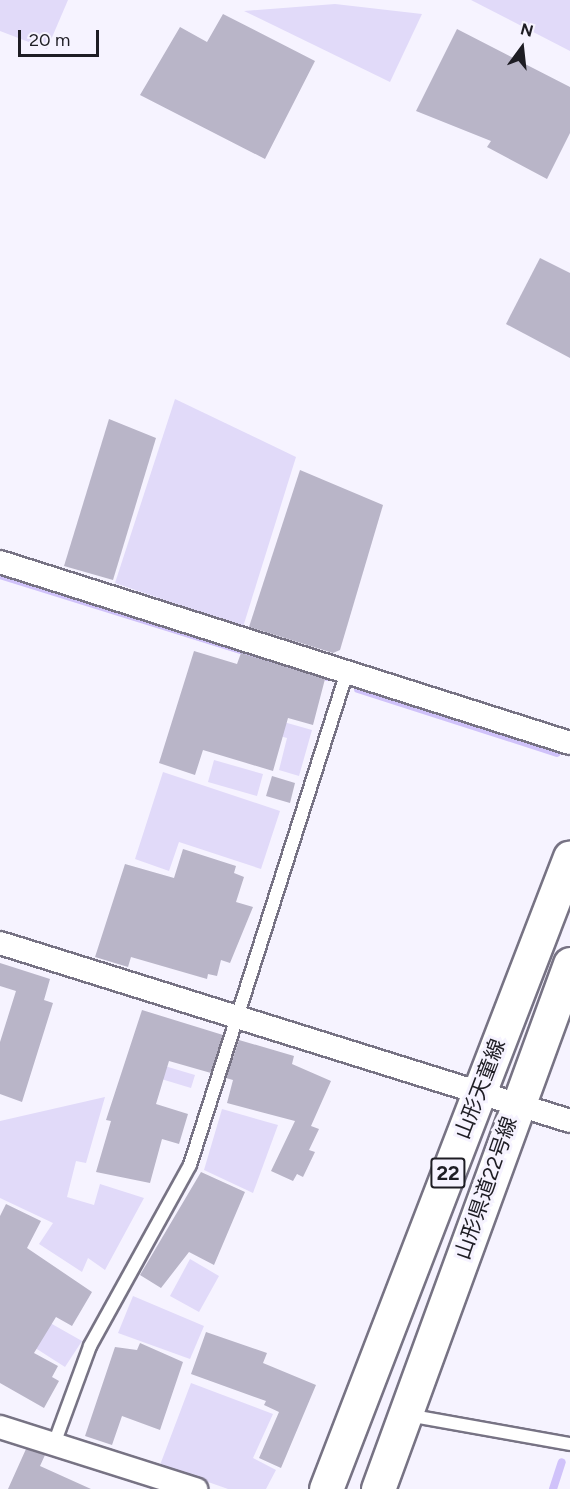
<!DOCTYPE html>
<meta charset="utf-8">
<style>
body{margin:0}
#map{position:relative;width:570px;height:1489px;overflow:hidden;background:#f6f3ff;font-family:Figtree,"Noto Sans JP",sans-serif}
div>[style]{position:absolute}
.green>*{inset:0;background:#e1daf9}
.stream>*{height:8px;margin:-4px;padding:0 4px;transform-origin:4px;border-radius:4px;background:#d0c2fa}
.building>*{inset:0;background:#b9b5c8}
.roads{filter:drop-shadow(2px 0 #777384) drop-shadow(-2px 0 #777384) drop-shadow(0 2px #777384) drop-shadow(0 -2px #777384)}
.lane>*{height:12px;margin:-6px;padding:0 6px;transform-origin:6px;border-radius:6px;background:#fff}
.street>*{height:22px;margin:-11px;padding:0 11px;transform-origin:11px;border-radius:11px;background:#fff}
.primary>*{height:33px;margin:-16.5px;padding:0 16.5px;transform-origin:16.5px;border-radius:16.5px;background:#fff}
span{translate:-50% -50%;white-space:nowrap;text-align:center;line-height:1.15;-webkit-text-stroke:6px #f6f3ff;paint-order:stroke}
.shield-label span{padding:2px 4px;background:#f6f3ff;border:2px solid;border-radius:4px;-webkit-text-stroke-width:0}
.shield-label{font-size:20px;color:#1e1d24;font-weight:700}
.street-label{font-size:21px;color:#1e1d24}
.north{position:absolute;left:492px;top:18px;width:60px;height:60px;-webkit-text-stroke:4px #f6f3ff;paint-order:stroke;rotate:15deg;font-size:16px;font-weight:700;line-height:24px;text-align:center;color:#1e1d24}
.north::after{content:'';display:block;margin:auto;width:21px;height:27px;background:#1e1d24;clip-path:polygon(50% 0,100% 100%,50% 72%,0 100%)}
.scale{position:absolute;left:18px;top:30px;width:81px;height:27px;box-sizing:border-box;border:3px solid #1e1d24;border-top:0;padding-left:8px;font-size:18px;line-height:21px;white-space:nowrap;color:#1e1d24;-webkit-text-stroke:4px #f6f3ff;paint-order:stroke}
</style>
<div id="map">
<div class="green">
<div style="clip-path:polygon(0 0,68px 0,47px 49px,0 31px)"></div>
<div style="clip-path:polygon(471px 0,570px 0,570px 51px)"></div>
<div style="clip-path:polygon(335px 4px,422px 14px,390px 82px,244px 11px)"></div>
<div style="clip-path:polygon(175px 399px,296px 457px,243px 627px,115px 583px)"></div>
<div style="clip-path:polygon(266px 717px,312px 730px,299px 776px,279px 770px,287px 738px,262px 731px)"></div>
<div style="clip-path:polygon(214px 760px,263px 774px,257px 796px,208px 782px)"></div>
<div style="clip-path:polygon(163px 772px,280px 811px,261px 869px,179px 842px,169px 871px,135px 859px)"></div>
<div style="clip-path:polygon(131px 1056px,195px 1075px,191px 1088px,128px 1069px)"></div>
<div style="clip-path:polygon(105px 1097px,86px 1163px,76px 1161px,67px 1197px,94px 1205px,100px 1184px,144px 1198px,105px 1270px,88px 1258px,82px 1272px,39px 1244px,53px 1223px,0 1198px,0 1121px)"></div>
<div style="clip-path:polygon(222px 1109px,278px 1125px,253px 1193px,204px 1170px)"></div>
<div style="clip-path:polygon(190px 1259px,219px 1276px,199px 1312px,170px 1296px)"></div>
<div style="clip-path:polygon(0 1284px,29px 1311px,82px 1341px,65px 1367px,4px 1328px)"></div>
<div style="clip-path:polygon(133px 1296px,204px 1326px,190px 1359px,118px 1333px)"></div>
<div style="clip-path:polygon(191px 1383px,273px 1414px,253px 1458px,276px 1470px,266px 1489px,228px 1489px,160px 1465px)"></div>
</div>
<div class="stream">
<div style="left:0;top:575px;width:343px;rotate:17.3deg"></div>
<div style="left:358px;top:689px;width:209px;rotate:17.8deg"></div>
<div style="left:553px;top:1489px;width:28px;rotate:-72deg"></div>
</div>
<div class="building">
<div style="clip-path:polygon(223px 14px,315px 61px,265px 159px,140px 95px,180px 27px,207px 42px)"></div>
<div style="clip-path:polygon(457px 29px,570px 87px,570px 133px,547px 179px,487px 147px,491px 141px,416px 111px)"></div>
<div style="clip-path:polygon(540px 258px,570px 273px,570px 358px,506px 324px)"></div>
<div style="clip-path:polygon(109px 419px,156px 438px,113px 580px,64px 566px)"></div>
<div style="clip-path:polygon(300px 470px,383px 505px,340px 650px,333px 653px,249px 627px)"></div>
<div style="clip-path:polygon(194px 651px,237px 664px,241px 653px,325px 679px,313px 725px,288px 718px,273px 771px,203px 750px,195px 775px,159px 763px)"></div>
<div style="clip-path:polygon(272px 776px,295px 783px,290px 803px,266px 796px)"></div>
<div style="clip-path:polygon(183px 849px,236px 866px,234px 873px,244px 877px,236px 902px,253px 907px,230px 963px,221px 960px,217px 976px,208px 974px,207px 979px,131px 957px,128px 967px,95px 957px,125px 864px,174px 878px)"></div>
<div style="clip-path:polygon(0 963px,50px 979px,44px 1000px,53px 1003px,22px 1102px,0 1094px,0 1042px,16px 991px,0 986px)"></div>
<div style="clip-path:polygon(142px 1010px,223px 1035px,211px 1073px,169px 1061px,156px 1104px,188px 1114px,179px 1144px,162px 1139px,150px 1183px,96px 1172px,111px 1121px,106px 1120px)"></div>
<div style="clip-path:polygon(239px 1040px,294px 1056px,292px 1064px,331px 1081px,311px 1126px,319px 1129px,309px 1150px,315px 1152px,303px 1177px,297px 1174px,293px 1181px,271px 1171px,295px 1121px,227px 1103px,233px 1080px,226px 1078px)"></div>
<div style="clip-path:polygon(201px 1172px,245px 1192px,214px 1265px,189px 1252px,161px 1288px,140px 1275px)"></div>
<div style="clip-path:polygon(6px 1204px,41px 1221px,27px 1248px,92px 1292px,72px 1326px,56px 1317px,34px 1353px,58px 1366px,52px 1377px,59px 1381px,44px 1408px,0 1383px,0 1216px)"></div>
<div style="clip-path:polygon(206px 1332px,267px 1353px,263px 1363px,316px 1385px,281px 1468px,259px 1458px,279px 1412px,264px 1405px,266px 1401px,191px 1374px)"></div>
<div style="clip-path:polygon(140px 1343px,183px 1362px,160px 1430px,122px 1416px,112px 1445px,85px 1436px,115px 1347px,137px 1350px)"></div>
<div style="clip-path:polygon(26px 1449px,45px 1455px,40px 1466px,91px 1489px,8px 1489px)"></div>
</div>
<div class="roads">
<div class="lane">
<div style="left:407px;top:1415px;width:166px;rotate:10.1deg"></div>
<div style="left:54px;top:1444px;width:104px;rotate:-69.8deg"></div>
<div style="left:90px;top:1346px;width:207px;rotate:-61.1deg"></div>
<div style="left:190px;top:1165px;width:517px;rotate:-72.34deg"></div>
</div>
<div class="street">
<div style="left:0;top:562px;width:598px;rotate:17.62deg"></div>
<div style="left:0;top:943px;width:597px;rotate:17.34deg"></div>
<div style="left:0;top:1427px;width:206px;rotate:17.6deg"></div>
</div>
<div class="primary">
<div style="left:326px;top:1489px;width:677px;rotate:-68.89deg"></div>
<div style="left:378px;top:1489px;width:559px;rotate:-69.91deg"></div>
</div>
</div>
<div class="shield-label">
<span style="left:448px;top:1173px">22</span>
</div>
<div class="street-label">
<span style="left:480px;top:1089px;rotate:-69deg">山形天童線</span>
<span style="left:486px;top:1188px;rotate:-71deg">山形県道22号線</span>
</div>
<div class="north">N</div>
<div class="scale">20 m</div>
</div>
